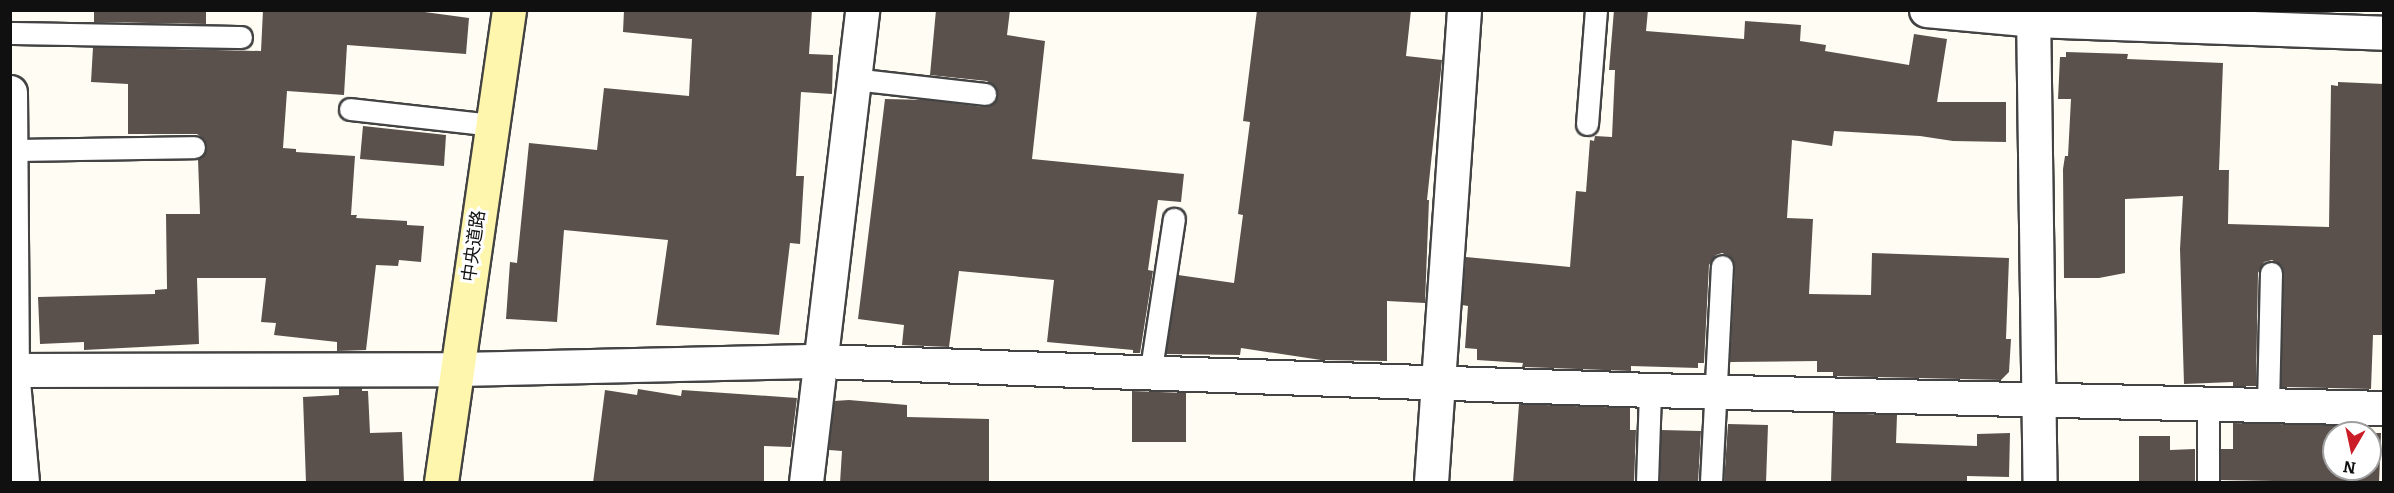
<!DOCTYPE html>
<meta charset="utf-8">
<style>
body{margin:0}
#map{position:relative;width:2394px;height:493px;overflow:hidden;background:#fffdf3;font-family:Bitter,"Noto Sans JP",serif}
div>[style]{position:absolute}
.building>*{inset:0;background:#5a514c}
.roads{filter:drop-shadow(2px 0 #434343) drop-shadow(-2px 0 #434343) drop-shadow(0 2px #434343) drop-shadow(0 -2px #434343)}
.service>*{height:21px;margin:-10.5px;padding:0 10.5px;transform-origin:10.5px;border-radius:10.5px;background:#fff}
.minor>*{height:33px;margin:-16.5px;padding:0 16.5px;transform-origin:16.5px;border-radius:16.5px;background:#fff}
.tertiary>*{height:33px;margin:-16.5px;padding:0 16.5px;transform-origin:16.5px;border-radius:16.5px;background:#fff}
.secondary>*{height:33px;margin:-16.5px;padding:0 16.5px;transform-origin:16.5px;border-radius:16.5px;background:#fff6ae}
span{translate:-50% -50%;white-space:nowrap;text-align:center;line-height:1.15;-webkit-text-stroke:6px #fff;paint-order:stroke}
.street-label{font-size:18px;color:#101010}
.frame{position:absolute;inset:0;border:12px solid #101010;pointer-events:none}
.north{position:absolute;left:2322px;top:421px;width:60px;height:60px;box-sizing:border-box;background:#fff;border:2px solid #9f9f9f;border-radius:50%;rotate:189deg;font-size:16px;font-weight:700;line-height:24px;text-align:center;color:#101010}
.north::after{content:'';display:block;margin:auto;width:21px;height:27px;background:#cb1d27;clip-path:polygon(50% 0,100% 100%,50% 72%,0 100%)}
</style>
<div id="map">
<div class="building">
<div style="clip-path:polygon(94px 10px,206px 10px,206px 24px,94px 22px)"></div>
<div style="clip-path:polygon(263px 10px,410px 10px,469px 18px,466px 54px,347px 45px,344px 95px,287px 91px,283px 148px,296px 149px,296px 152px,355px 156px,351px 215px,357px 215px,356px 218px,407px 221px,407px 225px,424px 226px,421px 262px,399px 260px,398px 266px,376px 265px,366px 350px,337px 351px,337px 342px,274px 335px,276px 323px,261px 322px,266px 278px,197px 278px,199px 344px,84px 350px,84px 342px,40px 344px,38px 297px,155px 294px,155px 290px,167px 289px,166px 214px,200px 214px,198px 159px,205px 153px,205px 140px,197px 134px,128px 134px,128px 84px,91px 82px,93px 47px,261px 51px)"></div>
<div style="clip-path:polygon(624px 10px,812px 10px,809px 54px,833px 55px,832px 94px,801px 92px,796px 176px,804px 176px,800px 244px,790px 243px,779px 335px,656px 325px,668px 240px,564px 230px,557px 322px,506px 319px,510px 262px,517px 263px,529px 143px,597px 150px,604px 88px,689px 96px,692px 39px,623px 32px)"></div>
<div style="clip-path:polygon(936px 10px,1010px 10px,1007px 35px,1045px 41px,1032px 159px,1184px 174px,1181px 202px,1158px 200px,1148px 270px,1153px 271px,1140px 353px,1133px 353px,1133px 350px,1047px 342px,1054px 280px,959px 271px,949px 347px,902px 345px,904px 325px,858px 319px,885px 99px,927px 100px,984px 107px,991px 105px,998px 96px,996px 88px,987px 81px,930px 75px)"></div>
<div style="clip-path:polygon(1257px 10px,1411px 10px,1406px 56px,1442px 60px,1427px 200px,1429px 200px,1425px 303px,1387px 301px,1387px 361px,1321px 360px,1241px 348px,1240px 355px,1166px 354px,1178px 275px,1234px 283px,1243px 215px,1238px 214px,1250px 122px,1243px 121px)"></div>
<div style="clip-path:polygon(1614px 10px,1648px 10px,1646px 31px,1744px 39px,1745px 21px,1801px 25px,1800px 41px,1826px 45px,1825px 51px,1909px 65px,1914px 34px,1947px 39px,1937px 102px,2006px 102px,2006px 142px,1953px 141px,1920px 136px,1834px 131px,1832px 146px,1792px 140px,1787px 218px,1813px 219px,1809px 294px,1871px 295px,1872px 253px,2009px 258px,2006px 339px,2011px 339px,2009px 372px,2001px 380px,1833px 376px,1833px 372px,1817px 372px,1817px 361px,1730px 362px,1735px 267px,1729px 256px,1722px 253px,1716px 255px,1709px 265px,1704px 363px,1698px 363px,1698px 368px,1631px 366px,1631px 371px,1522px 367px,1523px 363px,1477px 360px,1477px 349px,1465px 348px,1468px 306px,1462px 305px,1466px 257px,1570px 267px,1576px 191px,1586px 192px,1590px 140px,1594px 141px,1595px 136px,1612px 137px,1615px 70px,1609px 70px)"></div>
<div style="clip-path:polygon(2066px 52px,2128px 54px,2127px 59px,2223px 63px,2219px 170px,2229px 170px,2228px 224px,2329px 227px,2331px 85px,2338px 86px,2338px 82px,2384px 84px,2384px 335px,2373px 335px,2371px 389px,2281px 387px,2284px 273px,2282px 266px,2272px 260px,2264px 262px,2258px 273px,2256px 386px,2233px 386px,2233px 382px,2184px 384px,2180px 249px,2183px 196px,2125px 199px,2125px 273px,2099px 278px,2064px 278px,2063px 169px,2065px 156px,2068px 156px,2071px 99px,2058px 99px,2060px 57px,2066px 57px)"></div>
<div style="clip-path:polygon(363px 126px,446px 135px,444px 166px,360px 159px)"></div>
<div style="clip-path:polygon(339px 388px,362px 388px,362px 391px,368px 391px,370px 433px,402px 432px,404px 483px,306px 483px,303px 397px,339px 395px)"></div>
<div style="clip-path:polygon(638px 389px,681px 396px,682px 390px,797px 398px,791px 447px,764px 446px,764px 483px,593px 483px,605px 390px,637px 395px)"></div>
<div style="clip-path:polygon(1132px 391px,1186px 393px,1186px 442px,1132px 442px)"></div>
<div style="clip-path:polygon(849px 400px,907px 405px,907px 417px,989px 419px,989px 483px,840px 483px,842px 451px,829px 450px,834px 401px)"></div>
<div style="clip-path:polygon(1519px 404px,1630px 408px,1630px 430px,1636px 430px,1634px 483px,1513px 483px)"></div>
<div style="clip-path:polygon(1833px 413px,1897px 415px,1896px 443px,1977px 446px,1977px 434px,2010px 433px,2009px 477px,1967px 476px,1967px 483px,1831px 483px)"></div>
<div style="clip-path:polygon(evenodd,2233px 423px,2370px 426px,2370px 433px,2381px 433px,2379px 483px,2221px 480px,2221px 449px,2233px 449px,2233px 423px,2334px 433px,2370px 433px,2370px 469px,2334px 469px,2334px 433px)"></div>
<div style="clip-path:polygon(1728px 424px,1768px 425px,1766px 483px,1724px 483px)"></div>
<div style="clip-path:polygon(1661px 430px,1701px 431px,1698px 483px,1660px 483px)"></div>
<div style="clip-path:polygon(2139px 436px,2170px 436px,2170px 450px,2195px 449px,2195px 483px,2139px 483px)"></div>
</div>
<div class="roads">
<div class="service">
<div style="left:10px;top:33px;width:231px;rotate:1deg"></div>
<div style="left:854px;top:79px;width:132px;rotate:6.5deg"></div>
<div style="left:350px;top:109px;width:143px;rotate:6.4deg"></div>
<div style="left:1587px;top:124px;width:114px;rotate:-85.5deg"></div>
<div style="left:11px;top:150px;width:183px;rotate:-0.9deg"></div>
<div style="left:1150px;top:375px;width:158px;rotate:-81.3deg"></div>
<div style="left:2208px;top:403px;width:79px;rotate:90deg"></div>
<div style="left:2268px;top:405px;width:132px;rotate:-88.7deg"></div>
<div style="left:1647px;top:482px;width:92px;rotate:-88.1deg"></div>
<div style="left:1711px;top:482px;width:216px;rotate:-87.1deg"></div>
</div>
<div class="minor">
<div style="left:1926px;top:10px;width:107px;rotate:5.3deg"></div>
<div style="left:2033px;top:20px;width:351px;rotate:2.1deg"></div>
<div style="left:10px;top:92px;width:278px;rotate:89.6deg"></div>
<div style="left:12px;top:370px;width:112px;rotate:84.9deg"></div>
<div style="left:10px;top:370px;width:447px;rotate:-0.1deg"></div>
<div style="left:457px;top:369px;width:364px;rotate:-1.3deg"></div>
<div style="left:821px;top:361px;width:830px;rotate:2deg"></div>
<div style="left:1650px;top:390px;width:734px;rotate:1.4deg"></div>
<div style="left:806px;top:482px;width:475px;rotate:-83.2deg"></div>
</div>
<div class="tertiary">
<div style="left:2033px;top:10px;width:472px;rotate:89.2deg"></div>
<div style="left:1431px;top:482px;width:473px;rotate:-86deg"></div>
</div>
<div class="secondary">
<div style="left:441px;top:482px;width:477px;rotate:-81.8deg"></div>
</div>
</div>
<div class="street-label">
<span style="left:474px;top:246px;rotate:-82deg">中央道路</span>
</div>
<div class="frame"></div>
<div class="north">N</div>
</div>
